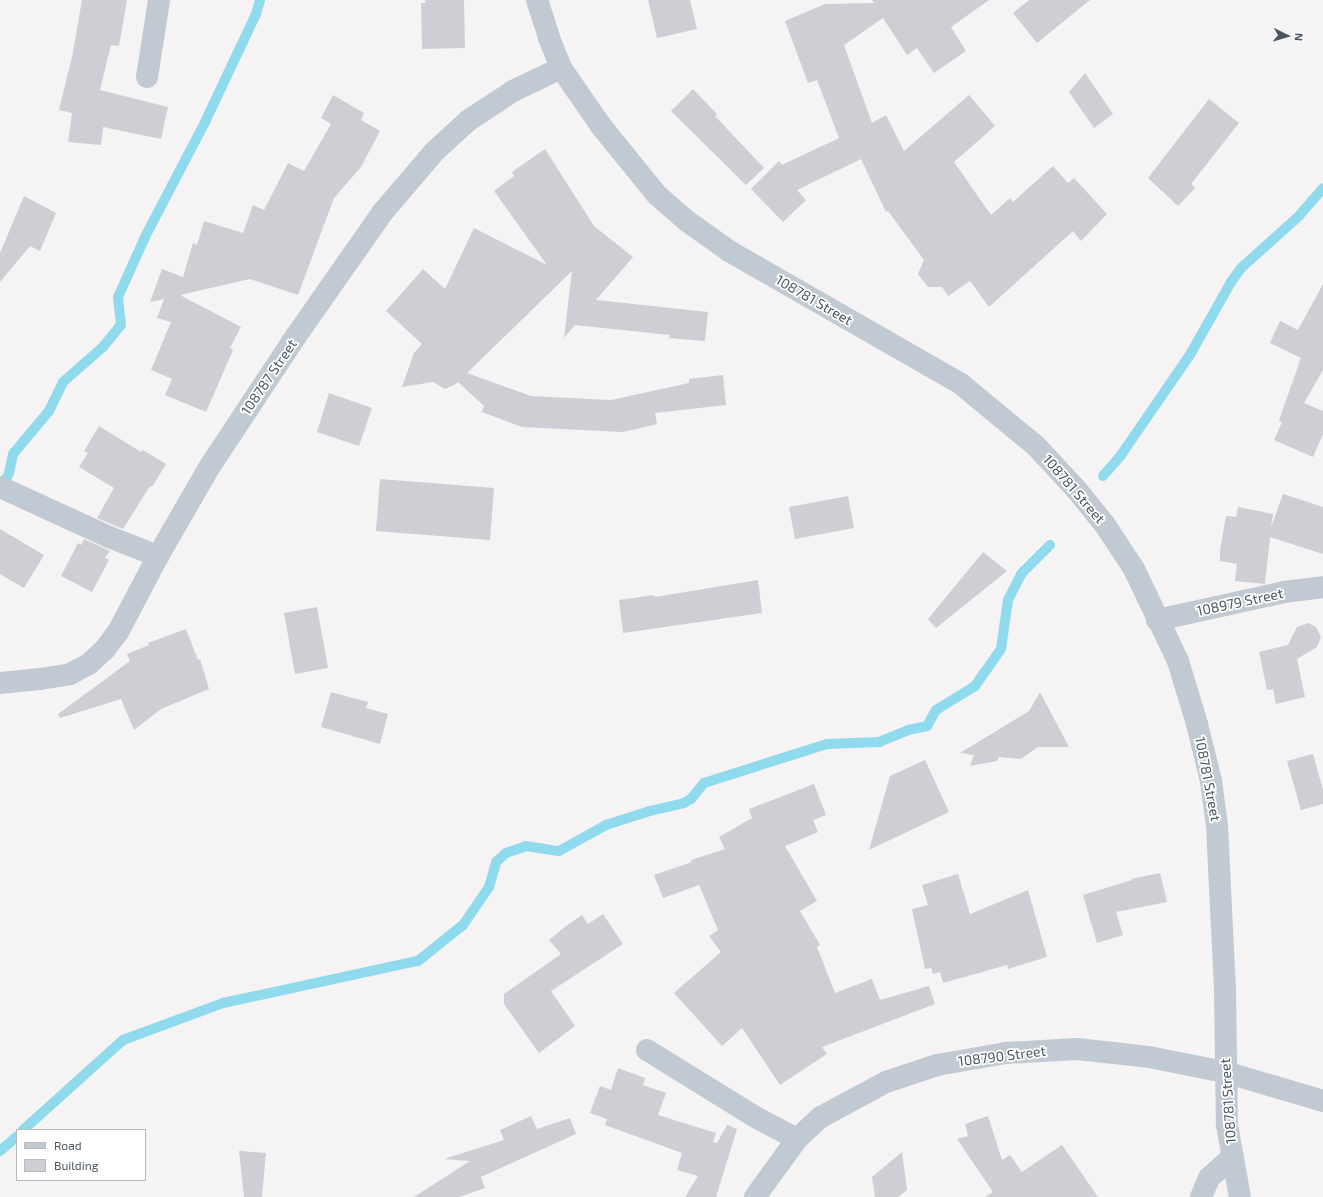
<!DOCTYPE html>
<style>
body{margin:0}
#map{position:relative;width:1323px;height:1197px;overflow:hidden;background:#f5f3f3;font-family:"Exo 2",sans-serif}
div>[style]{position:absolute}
.stream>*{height:10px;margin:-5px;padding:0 5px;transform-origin:5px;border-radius:5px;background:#90daee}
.building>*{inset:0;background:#cdcfd5}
.minor>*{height:22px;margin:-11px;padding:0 11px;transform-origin:11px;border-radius:11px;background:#c1cad2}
span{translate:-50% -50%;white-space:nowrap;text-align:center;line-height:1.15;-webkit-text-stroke:3.5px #fff;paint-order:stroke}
.street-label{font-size:14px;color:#4a5661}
.legend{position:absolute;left:16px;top:1129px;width:130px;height:52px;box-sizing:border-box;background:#fff;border:1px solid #b7bbc0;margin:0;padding:5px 7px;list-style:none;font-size:12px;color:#4a5661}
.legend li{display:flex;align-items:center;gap:8px;height:20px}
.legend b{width:20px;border:1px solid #b7bbc0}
.north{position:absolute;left:1267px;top:16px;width:40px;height:40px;-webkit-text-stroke:3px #fff;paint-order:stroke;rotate:95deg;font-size:11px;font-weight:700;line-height:16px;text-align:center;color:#4a5661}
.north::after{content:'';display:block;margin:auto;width:14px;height:18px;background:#4a5661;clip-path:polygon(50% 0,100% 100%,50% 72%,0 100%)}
</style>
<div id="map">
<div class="stream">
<div style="left:1103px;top:476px;width:28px;rotate:-49deg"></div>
<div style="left:1121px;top:455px;width:124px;rotate:-55.5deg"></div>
<div style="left:1191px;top:353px;width:81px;rotate:-60.6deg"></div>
<div style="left:1231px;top:282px;width:17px;rotate:-54deg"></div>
<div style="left:1241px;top:268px;width:76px;rotate:-41.8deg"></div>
<div style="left:1298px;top:217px;width:38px;rotate:-49deg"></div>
<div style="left:1px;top:490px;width:19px;rotate:-65deg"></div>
<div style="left:9px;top:473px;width:19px;rotate:-78deg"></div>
<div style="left:13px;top:454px;width:56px;rotate:-50.1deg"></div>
<div style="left:49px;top:411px;width:32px;rotate:-64deg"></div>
<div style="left:63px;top:382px;width:53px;rotate:-41.2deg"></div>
<div style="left:103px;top:347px;width:28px;rotate:-51deg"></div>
<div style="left:121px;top:325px;width:28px;rotate:-96deg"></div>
<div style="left:118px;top:297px;width:68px;rotate:-65.7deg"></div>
<div style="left:146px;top:235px;width:127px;rotate:-62.4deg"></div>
<div style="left:205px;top:122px;width:119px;rotate:-64.7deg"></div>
<div style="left:256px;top:14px;width:15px;rotate:-74deg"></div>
<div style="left:23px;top:1130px;width:135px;rotate:-42deg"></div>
<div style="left:123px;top:1040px;width:107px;rotate:-20.3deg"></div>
<div style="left:223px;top:1003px;width:199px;rotate:-12.2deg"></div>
<div style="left:418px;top:961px;width:58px;rotate:-38.7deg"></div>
<div style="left:463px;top:925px;width:46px;rotate:-55.6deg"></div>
<div style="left:489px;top:887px;width:26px;rotate:-74deg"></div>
<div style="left:496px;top:862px;width:13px;rotate:-42deg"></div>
<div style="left:506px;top:853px;width:21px;rotate:-19deg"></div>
<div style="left:526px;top:846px;width:33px;rotate:9deg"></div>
<div style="left:559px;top:851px;width:54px;rotate:-29deg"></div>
<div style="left:606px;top:825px;width:46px;rotate:-17.7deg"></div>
<div style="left:650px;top:811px;width:35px;rotate:-13deg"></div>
<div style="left:684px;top:803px;width:8px;rotate:-30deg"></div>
<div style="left:691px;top:799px;width:21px;rotate:-51deg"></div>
<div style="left:704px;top:783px;width:129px;rotate:-17.6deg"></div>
<div style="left:827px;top:744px;width:52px;rotate:-2.2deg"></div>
<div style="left:879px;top:742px;width:31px;rotate:-22deg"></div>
<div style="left:908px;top:730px;width:19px;rotate:-12deg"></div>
<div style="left:927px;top:726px;width:18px;rotate:-61deg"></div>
<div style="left:936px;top:710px;width:46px;rotate:-31.6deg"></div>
<div style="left:975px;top:686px;width:45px;rotate:-54.9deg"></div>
<div style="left:1001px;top:649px;width:49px;rotate:-81.9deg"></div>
<div style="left:1008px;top:600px;width:29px;rotate:-63deg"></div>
<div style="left:1021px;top:574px;width:41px;rotate:-45deg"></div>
<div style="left:0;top:1151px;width:23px;rotate:-41deg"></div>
</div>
<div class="building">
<div style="clip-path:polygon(82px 0,127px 0,119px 46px,111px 45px,100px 90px,168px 107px,161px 139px,103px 127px,101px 145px,68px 142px,72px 113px,59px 110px,72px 57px)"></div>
<div style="clip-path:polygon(425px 0,464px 0,465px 48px,422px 49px,421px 3px,426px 3px)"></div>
<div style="clip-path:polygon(648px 0,690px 0,697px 29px,657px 38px)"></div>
<div style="clip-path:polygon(872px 0,989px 0,951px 27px,966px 51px,934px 73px,917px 48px,907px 55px,883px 18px,844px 45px,872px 123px,886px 115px,904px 151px,969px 95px,995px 126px,954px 162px,991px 215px,1010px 198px,1013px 202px,1053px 166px,1068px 183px,1074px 178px,1107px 214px,1081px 241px,1073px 231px,989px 307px,970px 281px,948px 296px,942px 287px,928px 287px,918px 274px,924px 260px,888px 211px,886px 212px,861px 159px,797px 190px,806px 200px,783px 222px,751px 189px,779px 161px,782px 165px,839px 138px,817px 80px,808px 83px,785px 21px,825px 4px,874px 3px)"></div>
<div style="clip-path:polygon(1029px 0,1090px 0,1037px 43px,1013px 13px)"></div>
<div style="clip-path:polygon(1085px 73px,1113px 114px,1094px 128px,1069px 92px)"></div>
<div style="clip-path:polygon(693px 89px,717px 114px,715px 116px,764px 168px,746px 185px,671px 111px)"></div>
<div style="clip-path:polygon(333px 95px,364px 113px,361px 120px,380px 131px,361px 167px,334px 198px,298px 295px,250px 279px,180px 295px,241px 327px,230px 348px,233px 350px,206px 412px,165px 395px,172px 379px,151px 370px,171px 322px,157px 318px,164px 299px,150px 302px,162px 269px,183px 277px,193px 243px,197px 245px,204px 221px,243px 233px,253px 205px,264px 210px,288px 163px,304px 171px,331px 124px,321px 118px)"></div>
<div style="clip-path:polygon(1209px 99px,1239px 123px,1191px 184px,1195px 188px,1178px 206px,1148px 178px)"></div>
<div style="clip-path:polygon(545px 149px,594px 226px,633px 257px,596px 300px,708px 312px,705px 341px,669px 338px,670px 335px,575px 325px,564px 338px,572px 271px,467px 373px,531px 396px,611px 400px,689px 383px,689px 379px,723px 375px,726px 405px,655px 413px,657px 424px,623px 432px,522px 427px,482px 412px,484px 406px,458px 382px,454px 385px,445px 389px,433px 382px,402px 387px,414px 353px,422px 344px,386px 311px,423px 269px,445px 289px,474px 228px,547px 265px,494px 191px,514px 176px,512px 172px)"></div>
<div style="clip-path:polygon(24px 196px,56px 213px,40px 251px,30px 246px,0 282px,0 253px)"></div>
<div style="clip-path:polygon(1323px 284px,1323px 370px,1304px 403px,1323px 411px,1323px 434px,1313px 457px,1274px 440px,1282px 422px,1279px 420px,1301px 358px,1270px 343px,1280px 321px,1298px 330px)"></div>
<div style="clip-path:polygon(329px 393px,372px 408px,359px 446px,317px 432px)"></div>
<div style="clip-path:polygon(99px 426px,141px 452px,143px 450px,166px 464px,152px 487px,150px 486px,123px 529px,97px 518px,114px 488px,79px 467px,88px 453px,84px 451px)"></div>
<div style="clip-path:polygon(380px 479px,494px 488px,490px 540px,376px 531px)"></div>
<div style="clip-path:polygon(1283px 494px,1323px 507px,1323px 554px,1270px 537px,1265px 584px,1235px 581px,1237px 564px,1220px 561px,1220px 550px,1226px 516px,1236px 517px,1238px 507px,1273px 514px,1271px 527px)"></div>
<div style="clip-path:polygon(848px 496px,854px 528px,795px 539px,789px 507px)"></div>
<div style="clip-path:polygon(0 529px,44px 555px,24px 588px,0 574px)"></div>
<div style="clip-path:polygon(84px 539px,110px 551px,105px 558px,109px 560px,92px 592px,61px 576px,78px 543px,81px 545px)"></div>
<div style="clip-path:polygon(983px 552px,1007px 571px,936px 628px,928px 619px)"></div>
<div style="clip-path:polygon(758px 580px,762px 613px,623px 633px,619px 600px,654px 595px,655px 597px)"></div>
<div style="clip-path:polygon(317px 607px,328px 668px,295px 674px,284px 613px)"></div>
<div style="clip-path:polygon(1308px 623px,1316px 627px,1321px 637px,1317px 647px,1297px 659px,1305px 697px,1276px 704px,1273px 689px,1267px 690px,1259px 652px,1288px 645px,1297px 627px)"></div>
<div style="clip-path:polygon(186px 629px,198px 660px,200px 659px,209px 689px,161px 709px,134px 730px,121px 699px,60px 718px,58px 714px,130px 661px,127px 654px,149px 645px,148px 643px)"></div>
<div style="clip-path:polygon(331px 692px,368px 702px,366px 708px,388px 714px,380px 744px,321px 727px)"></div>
<div style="clip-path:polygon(1040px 692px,1069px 747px,1038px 747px,1021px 759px,999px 757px,997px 761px,970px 766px,974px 755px,960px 753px,1029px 711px)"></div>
<div style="clip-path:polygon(1313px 754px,1323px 790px,1323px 804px,1301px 810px,1287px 761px)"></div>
<div style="clip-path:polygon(925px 760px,949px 812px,869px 850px,890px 776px)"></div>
<div style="clip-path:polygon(814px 784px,826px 815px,813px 820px,818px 832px,785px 846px,817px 901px,800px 911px,820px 945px,817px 947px,835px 993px,872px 979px,880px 1000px,929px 986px,935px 1004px,822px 1047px,827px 1054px,780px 1085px,742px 1028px,722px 1046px,674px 993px,721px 952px,709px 936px,718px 930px,699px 885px,663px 898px,654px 875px,692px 862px,691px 860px,725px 849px,719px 837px,752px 818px,749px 809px)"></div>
<div style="clip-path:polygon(1160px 873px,1167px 902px,1116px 912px,1123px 935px,1097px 943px,1083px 895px,1132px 880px,1131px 879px)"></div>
<div style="clip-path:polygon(958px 874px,970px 914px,1028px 890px,1047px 957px,1008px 969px,1007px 965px,943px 983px,940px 972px,933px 974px,931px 968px,925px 969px,912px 909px,928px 905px,922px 885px)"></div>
<div style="clip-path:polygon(603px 914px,623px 944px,551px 991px,575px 1026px,539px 1053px,504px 1004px,504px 994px,561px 954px,549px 940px,566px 926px,582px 915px,588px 924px)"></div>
<div style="clip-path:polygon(618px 1068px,645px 1078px,643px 1085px,666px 1093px,658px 1115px,716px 1133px,713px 1142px,717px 1143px,727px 1125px,737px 1129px,716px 1197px,685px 1197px,698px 1176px,677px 1170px,682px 1153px,605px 1125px,607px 1119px,590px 1113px,600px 1086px,611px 1090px)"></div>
<div style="clip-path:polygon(531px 1116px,537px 1129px,570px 1118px,576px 1134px,481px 1177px,485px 1188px,459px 1197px,414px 1197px,470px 1161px,444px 1159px,504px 1140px,500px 1130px)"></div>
<div style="clip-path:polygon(988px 1116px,1002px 1160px,1010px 1155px,1022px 1172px,1062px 1145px,1098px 1197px,985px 1197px,993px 1192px,957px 1139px,968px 1136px,965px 1124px)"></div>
<div style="clip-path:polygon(239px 1151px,266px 1153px,262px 1197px,244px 1197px)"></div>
<div style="clip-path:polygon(902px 1152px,907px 1190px,898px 1197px,875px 1197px,872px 1177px)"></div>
</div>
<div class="minor">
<div style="left:537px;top:0;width:40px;rotate:72deg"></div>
<div style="left:549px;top:38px;width:32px;rotate:68deg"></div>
<div style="left:561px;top:68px;width:70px;rotate:55.4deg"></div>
<div style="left:601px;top:126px;width:89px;rotate:50.9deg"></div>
<div style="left:657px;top:195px;width:40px;rotate:41deg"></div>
<div style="left:687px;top:221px;width:52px;rotate:35.5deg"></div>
<div style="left:729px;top:251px;width:267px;rotate:29.8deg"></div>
<div style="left:961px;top:384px;width:97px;rotate:39.6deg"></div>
<div style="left:1036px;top:446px;width:59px;rotate:47.1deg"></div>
<div style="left:1076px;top:489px;width:46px;rotate:51.1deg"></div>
<div style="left:1105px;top:525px;width:53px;rotate:56.6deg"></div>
<div style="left:1134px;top:569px;width:102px;rotate:64.4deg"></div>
<div style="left:1178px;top:661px;width:66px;rotate:73.2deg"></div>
<div style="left:1197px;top:724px;width:59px;rotate:76.2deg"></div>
<div style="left:1211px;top:781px;width:45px;rotate:82.4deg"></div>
<div style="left:1217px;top:826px;width:163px;rotate:87.2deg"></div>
<div style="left:1225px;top:989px;width:136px;rotate:89.2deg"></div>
<div style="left:1227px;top:1125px;width:73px;rotate:79.8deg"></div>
<div style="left:147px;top:77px;width:78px;rotate:-81.1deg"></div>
<div style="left:0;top:487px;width:120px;rotate:24.6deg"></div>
<div style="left:109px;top:537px;width:53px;rotate:21.2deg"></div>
<div style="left:1157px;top:620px;width:130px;rotate:-12.4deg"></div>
<div style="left:1284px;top:592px;width:39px;rotate:-7deg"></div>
<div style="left:0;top:683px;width:40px;rotate:-5.7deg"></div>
<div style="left:40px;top:679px;width:30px;rotate:-9deg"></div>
<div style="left:70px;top:674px;width:21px;rotate:-28deg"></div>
<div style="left:89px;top:664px;width:22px;rotate:-43deg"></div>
<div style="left:105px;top:649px;width:21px;rotate:-53deg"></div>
<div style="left:118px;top:632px;width:86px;rotate:-62.2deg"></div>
<div style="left:158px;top:556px;width:104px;rotate:-60deg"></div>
<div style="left:210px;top:466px;width:156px;rotate:-56.5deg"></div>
<div style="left:296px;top:336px;width:150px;rotate:-55deg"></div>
<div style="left:382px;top:213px;width:82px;rotate:-49.5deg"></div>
<div style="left:435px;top:151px;width:46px;rotate:-42.4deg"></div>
<div style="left:469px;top:120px;width:53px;rotate:-33.4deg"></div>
<div style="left:513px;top:91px;width:53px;rotate:-25.6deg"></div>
<div style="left:647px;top:1050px;width:129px;rotate:31.7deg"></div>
<div style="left:757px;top:1118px;width:45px;rotate:27.7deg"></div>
<div style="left:755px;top:1197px;width:72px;rotate:-54.1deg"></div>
<div style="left:797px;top:1139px;width:33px;rotate:-43deg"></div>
<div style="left:821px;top:1117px;width:74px;rotate:-28.3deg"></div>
<div style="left:886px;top:1082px;width:54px;rotate:-18.4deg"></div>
<div style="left:937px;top:1065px;width:70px;rotate:-9.9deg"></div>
<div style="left:1006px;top:1053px;width:71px;rotate:-3.2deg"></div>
<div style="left:1077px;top:1049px;width:72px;rotate:6.3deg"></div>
<div style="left:1149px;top:1057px;width:77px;rotate:11.2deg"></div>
<div style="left:1225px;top:1072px;width:102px;rotate:16.5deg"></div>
<div style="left:1201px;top:1197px;width:21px;rotate:-67deg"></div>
<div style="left:1209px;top:1178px;width:31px;rotate:-42deg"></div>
</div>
<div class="street-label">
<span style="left:814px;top:300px;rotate:30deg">108781 Street</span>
<span style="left:269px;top:377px;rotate:-56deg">108787 Street</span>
<span style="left:1074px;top:489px;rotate:49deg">108781 Street</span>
<span style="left:1240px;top:602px;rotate:-12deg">108979 Street</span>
<span style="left:1208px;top:779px;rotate:79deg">108781 Street</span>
<span style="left:1002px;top:1056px;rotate:-7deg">108790 Street</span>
<span style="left:1228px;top:1101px;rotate:-94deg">108781 Street</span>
</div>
<ul class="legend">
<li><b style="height:5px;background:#c1cad2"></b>Road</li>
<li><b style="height:11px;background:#cdcfd5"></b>Building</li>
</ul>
<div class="north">N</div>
</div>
